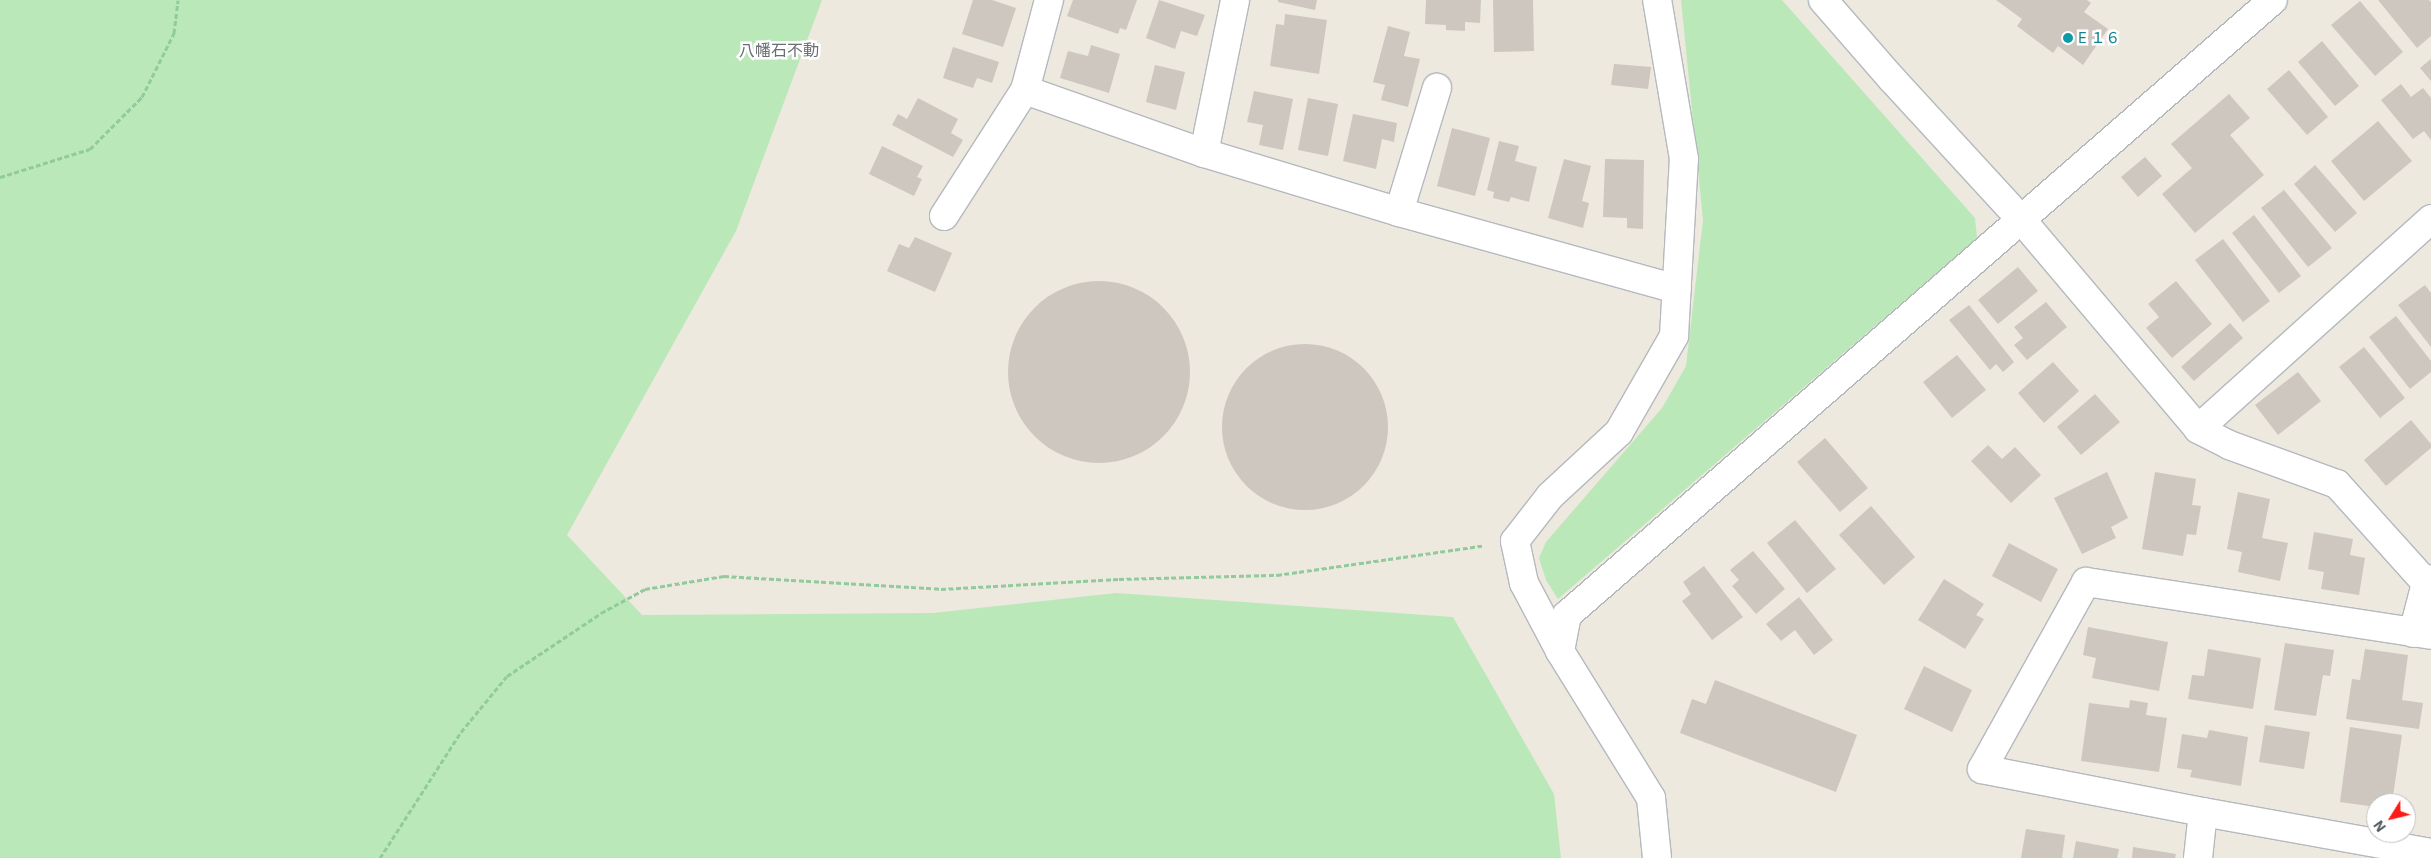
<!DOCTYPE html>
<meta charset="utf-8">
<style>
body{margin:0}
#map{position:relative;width:2431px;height:858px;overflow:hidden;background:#ede9df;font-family:"IBM Plex Sans","Noto Sans JP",sans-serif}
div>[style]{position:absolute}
.green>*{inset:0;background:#bae8b8}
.building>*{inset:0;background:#cdc7c0}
.round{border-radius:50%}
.path>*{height:3px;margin-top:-1.5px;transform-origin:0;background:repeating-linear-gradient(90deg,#90ca9d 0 5px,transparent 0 7.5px)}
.roads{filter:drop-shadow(1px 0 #b5b9be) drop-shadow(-1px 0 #b5b9be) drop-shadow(0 1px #b5b9be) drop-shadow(0 -1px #b5b9be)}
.street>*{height:28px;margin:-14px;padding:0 14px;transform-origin:14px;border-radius:14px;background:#fff}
.secondary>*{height:28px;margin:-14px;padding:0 14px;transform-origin:14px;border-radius:14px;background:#fff}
.dots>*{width:14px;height:14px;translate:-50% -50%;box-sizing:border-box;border:2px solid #fff;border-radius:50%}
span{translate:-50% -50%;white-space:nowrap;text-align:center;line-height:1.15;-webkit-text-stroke:5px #fff;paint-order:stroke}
.culture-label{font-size:15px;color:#0d838f}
.left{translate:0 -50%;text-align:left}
.neighbourhood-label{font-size:16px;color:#696f74}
.north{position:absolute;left:2366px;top:793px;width:50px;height:50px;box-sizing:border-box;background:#fff;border:1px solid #bcbec0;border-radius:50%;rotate:234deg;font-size:14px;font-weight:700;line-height:20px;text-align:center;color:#585d62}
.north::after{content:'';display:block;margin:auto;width:18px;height:22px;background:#fc1b16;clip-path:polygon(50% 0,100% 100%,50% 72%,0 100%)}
</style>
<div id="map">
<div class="green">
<div style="clip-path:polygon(0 0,822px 0,736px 231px,567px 535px,642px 615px,933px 613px,1116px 593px,1453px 617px,1554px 794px,1561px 858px,0 858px)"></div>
<div style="clip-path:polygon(1681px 0,1782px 0,1975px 218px,1977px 238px,1558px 599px,1546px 580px,1539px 558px,1546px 542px,1662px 408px,1686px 366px,1703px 220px)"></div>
</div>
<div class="building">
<div style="clip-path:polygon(973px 0,992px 0,1016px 8px,1003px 47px,962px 34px)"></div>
<div style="clip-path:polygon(1073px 0,1137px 0,1126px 30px,1120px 28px,1118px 34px,1067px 16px)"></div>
<div style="clip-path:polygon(1159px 0,1205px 15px,1197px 36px,1181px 31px,1175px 49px,1146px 38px)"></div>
<div style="clip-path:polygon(1278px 0,1317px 0,1315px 10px,1278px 2px)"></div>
<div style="clip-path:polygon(1426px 0,1481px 0,1480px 23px,1465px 22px,1465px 31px,1446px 30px,1446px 25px,1425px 24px)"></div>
<div style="clip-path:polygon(1493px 0,1533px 0,1534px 51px,1494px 52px)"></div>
<div style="clip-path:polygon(1996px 0,2087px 0,2091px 3px,2084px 12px,2108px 29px,2083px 65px,2058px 46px,2053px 53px,2017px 26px,2022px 19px)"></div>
<div style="clip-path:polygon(2378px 0,2429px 0,2431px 2px,2431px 36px,2417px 48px)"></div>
<div style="clip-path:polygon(2360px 1px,2403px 52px,2375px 76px,2331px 25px)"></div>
<div style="clip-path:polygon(1285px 14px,1327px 20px,1319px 74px,1270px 66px,1276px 24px,1284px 25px)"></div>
<div style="clip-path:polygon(1388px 26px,1410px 32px,1404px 56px,1420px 59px,1408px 107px,1381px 100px,1385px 85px,1373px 82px)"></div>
<div style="clip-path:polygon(2322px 41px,2359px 86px,2335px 106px,2298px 62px)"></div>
<div style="clip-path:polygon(1091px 45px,1120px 54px,1109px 93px,1060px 78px,1068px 51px,1088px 56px)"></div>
<div style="clip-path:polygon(953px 47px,999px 62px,992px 83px,977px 78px,973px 88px,943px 78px)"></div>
<div style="clip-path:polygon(2431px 59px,2431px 81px,2420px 68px)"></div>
<div style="clip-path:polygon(1614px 64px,1651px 67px,1648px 89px,1611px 85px)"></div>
<div style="clip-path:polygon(1155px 65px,1185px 72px,1176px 110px,1146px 102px)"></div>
<div style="clip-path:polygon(2289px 70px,2328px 117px,2307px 135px,2267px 89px)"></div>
<div style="clip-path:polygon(2401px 84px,2411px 97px,2423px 88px,2431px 98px,2431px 140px,2424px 131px,2413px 139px,2381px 100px)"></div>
<div style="clip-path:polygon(1254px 91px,1293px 99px,1283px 150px,1259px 145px,1263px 125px,1247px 122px)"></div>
<div style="clip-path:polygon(2229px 94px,2250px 118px,2230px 135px,2264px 175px,2195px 233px,2162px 194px,2192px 168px,2171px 144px)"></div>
<div style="clip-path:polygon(918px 98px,958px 119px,951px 133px,963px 140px,953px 157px,892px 125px,898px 114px,907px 119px)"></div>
<div style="clip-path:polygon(1308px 98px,1338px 104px,1328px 156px,1298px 150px)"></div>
<div style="clip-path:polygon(1353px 114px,1397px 123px,1394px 142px,1382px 139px,1376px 169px,1343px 161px)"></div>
<div style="clip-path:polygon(2378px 121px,2412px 161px,2364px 201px,2331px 161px)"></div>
<div style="clip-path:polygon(1452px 128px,1490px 138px,1475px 196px,1437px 186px)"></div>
<div style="clip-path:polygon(1499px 141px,1519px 146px,1515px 161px,1537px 167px,1529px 202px,1511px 197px,1509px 202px,1493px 198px,1494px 192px,1487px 190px)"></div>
<div style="clip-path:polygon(882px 146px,923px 166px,917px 177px,922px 179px,914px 196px,869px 174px)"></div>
<div style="clip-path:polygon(2145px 157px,2162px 176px,2138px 197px,2121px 177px)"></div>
<div style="clip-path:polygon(1564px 159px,1591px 166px,1582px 201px,1589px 203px,1583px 228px,1548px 218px)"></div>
<div style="clip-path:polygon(1605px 159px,1644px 160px,1643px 229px,1627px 228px,1627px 218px,1603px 217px)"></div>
<div style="clip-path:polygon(2315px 165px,2357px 213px,2335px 232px,2294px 184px)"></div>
<div style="clip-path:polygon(2284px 190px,2332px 248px,2308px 267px,2261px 208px)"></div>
<div style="clip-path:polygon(2254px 215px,2301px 276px,2279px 293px,2232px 233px)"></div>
<div style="clip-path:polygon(915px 237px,952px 253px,935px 292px,887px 271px,899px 244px,909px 248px)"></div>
<div style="clip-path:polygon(2223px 239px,2270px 301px,2243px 322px,2195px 260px)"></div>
<div style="clip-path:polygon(2018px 267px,2038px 291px,1998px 324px,1978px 300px)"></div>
<div class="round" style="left:1008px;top:281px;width:182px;height:182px"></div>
<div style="clip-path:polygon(2176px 281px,2212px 324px,2172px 358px,2146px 328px,2159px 317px,2148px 304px)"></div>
<div style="clip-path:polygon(2425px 285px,2431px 293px,2431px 347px,2398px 305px)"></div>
<div style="clip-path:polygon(2046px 302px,2067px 327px,2027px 360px,2014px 345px,2023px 338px,2014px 327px)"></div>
<div style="clip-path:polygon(1969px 305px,2014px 362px,2003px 372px,1996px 364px,1990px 370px,1949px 320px)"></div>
<div style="clip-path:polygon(2396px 316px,2431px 361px,2431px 372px,2410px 389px,2369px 337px)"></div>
<div style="clip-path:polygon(2230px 323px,2243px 338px,2194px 381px,2181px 367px)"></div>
<div class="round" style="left:1222px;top:344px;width:166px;height:166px"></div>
<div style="clip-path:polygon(2364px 347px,2405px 398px,2380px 418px,2339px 367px)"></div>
<div style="clip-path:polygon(1957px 355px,1986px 390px,1952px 418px,1923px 382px)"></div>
<div style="clip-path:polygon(2053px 362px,2079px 391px,2044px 423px,2018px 393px)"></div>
<div style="clip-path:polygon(2298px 372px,2321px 401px,2278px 435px,2255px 405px)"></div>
<div style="clip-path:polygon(2095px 394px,2120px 422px,2081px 455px,2057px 427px)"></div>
<div style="clip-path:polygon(2411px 420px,2431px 444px,2431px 448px,2386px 486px,2364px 460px)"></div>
<div style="clip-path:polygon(1825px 438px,1868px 488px,1840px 512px,1797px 462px)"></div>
<div style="clip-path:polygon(1988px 445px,2002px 459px,2015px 447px,2041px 475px,2011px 503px,1971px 461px)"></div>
<div style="clip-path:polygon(2107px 472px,2128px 518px,2111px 527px,2116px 538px,2082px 554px,2054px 498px)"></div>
<div style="clip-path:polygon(2155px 472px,2196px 479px,2192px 505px,2201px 506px,2196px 535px,2187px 534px,2183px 556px,2142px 549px)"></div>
<div style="clip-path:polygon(2238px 492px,2270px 499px,2262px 538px,2288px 543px,2280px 581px,2238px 572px,2242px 552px,2227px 549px)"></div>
<div style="clip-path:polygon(1871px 506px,1915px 557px,1884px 585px,1839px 535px)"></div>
<div style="clip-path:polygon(1795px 520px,1836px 569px,1807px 593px,1767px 543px)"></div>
<div style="clip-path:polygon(2314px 532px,2353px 539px,2350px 555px,2365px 558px,2359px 595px,2321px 589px,2324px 572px,2308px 569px)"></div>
<div style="clip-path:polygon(2009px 543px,2058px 569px,2041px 602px,1992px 576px)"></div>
<div style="clip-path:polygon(1753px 551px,1785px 589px,1756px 614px,1732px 586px,1739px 580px,1730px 570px)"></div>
<div style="clip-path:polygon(1704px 566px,1743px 617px,1712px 640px,1682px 601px,1691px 594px,1683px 582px)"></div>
<div style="clip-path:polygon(1944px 579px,1984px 604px,1976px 615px,1984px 619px,1965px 649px,1918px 620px)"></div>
<div style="clip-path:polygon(1799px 597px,1833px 640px,1814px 655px,1795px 630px,1781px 641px,1766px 624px)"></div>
<div style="clip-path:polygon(2088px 627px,2168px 642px,2159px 691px,2092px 678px,2096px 658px,2083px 655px)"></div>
<div style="clip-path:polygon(2285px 643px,2334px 650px,2330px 676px,2323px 675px,2316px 716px,2274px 710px)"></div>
<div style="clip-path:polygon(2208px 649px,2261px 658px,2253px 709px,2188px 699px,2192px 675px,2204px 676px)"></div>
<div style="clip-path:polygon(2365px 649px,2408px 655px,2402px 700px,2423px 703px,2419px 729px,2346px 719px,2352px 679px,2360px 680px)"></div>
<div style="clip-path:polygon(1924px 666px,1972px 690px,1952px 732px,1904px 709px)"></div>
<div style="clip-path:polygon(1715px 680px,1857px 735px,1836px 792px,1680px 733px,1692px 699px,1706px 704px)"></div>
<div style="clip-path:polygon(2130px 700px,2148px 703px,2146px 715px,2167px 718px,2159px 772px,2081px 761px,2089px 703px,2129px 708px)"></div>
<div style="clip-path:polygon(2265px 725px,2310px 732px,2304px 769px,2259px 762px)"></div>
<div style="clip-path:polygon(2350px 727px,2402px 735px,2392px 803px,2376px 803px,2376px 807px,2340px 802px)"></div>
<div style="clip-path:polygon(2209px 730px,2248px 737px,2241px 786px,2190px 777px,2192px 770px,2177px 768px,2182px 734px,2207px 738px)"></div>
<div style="clip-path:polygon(2026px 829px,2065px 835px,2062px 858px,2021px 858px)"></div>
<div style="clip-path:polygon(2076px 841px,2119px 849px,2117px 858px,2073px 858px)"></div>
<div style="clip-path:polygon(2133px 847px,2176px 854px,2175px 858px,2132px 858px)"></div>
</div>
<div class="path">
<div style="left:0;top:177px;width:94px;rotate:-17.3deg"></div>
<div style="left:90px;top:149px;width:74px;rotate:-45deg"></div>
<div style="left:142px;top:97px;width:72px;rotate:-63.4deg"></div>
<div style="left:174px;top:33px;width:33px;rotate:-83deg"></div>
<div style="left:380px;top:858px;width:150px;rotate:-57.3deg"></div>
<div style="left:461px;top:732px;width:72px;rotate:-50.6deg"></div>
<div style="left:507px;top:676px;width:113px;rotate:-33.8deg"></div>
<div style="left:601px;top:613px;width:50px;rotate:-28.6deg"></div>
<div style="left:645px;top:589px;width:80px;rotate:-9.3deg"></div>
<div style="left:724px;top:576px;width:217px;rotate:3.4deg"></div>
<div style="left:941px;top:589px;width:178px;rotate:-3.2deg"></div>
<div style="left:1119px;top:579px;width:158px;rotate:-1.5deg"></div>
<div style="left:1277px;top:575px;width:207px;rotate:-8.1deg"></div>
</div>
<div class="roads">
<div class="street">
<div style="left:1823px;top:0;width:105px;rotate:48.9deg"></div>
<div style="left:1892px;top:79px;width:189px;rotate:47.4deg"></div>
<div style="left:2020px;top:218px;width:276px;rotate:49.8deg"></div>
<div style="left:2198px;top:429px;width:35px;rotate:27deg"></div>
<div style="left:2229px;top:445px;width:115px;rotate:19.9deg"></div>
<div style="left:2337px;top:484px;width:133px;rotate:48deg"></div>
<div style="left:1025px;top:90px;width:190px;rotate:19.4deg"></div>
<div style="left:1204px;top:153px;width:204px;rotate:16.8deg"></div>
<div style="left:1399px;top:212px;width:288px;rotate:15.5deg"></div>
<div style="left:1204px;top:153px;width:156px;rotate:-78.5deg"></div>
<div style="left:1399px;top:212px;width:130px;rotate:-73deg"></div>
<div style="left:944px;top:216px;width:150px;rotate:-57.3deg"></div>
<div style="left:1025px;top:90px;width:93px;rotate:-75.1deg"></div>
<div style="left:2198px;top:429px;width:314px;rotate:-42deg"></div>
<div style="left:2413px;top:633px;width:52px;rotate:-75.4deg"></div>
<div style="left:2426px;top:583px;width:6px;rotate:-39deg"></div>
<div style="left:1560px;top:651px;width:77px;rotate:-117.9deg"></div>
<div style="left:1524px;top:583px;width:43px;rotate:-102.1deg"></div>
<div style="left:1515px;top:541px;width:57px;rotate:-52.1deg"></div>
<div style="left:1550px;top:496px;width:94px;rotate:-42.8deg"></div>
<div style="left:1619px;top:432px;width:111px;rotate:-60.2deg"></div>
<div style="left:1674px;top:336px;width:177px;rotate:-86.8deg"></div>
<div style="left:1684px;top:159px;width:161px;rotate:-99.6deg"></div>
<div style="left:2203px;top:812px;width:232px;rotate:10.2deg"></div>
<div style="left:2198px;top:858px;width:46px;rotate:-83.8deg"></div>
<div style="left:2203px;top:812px;width:225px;rotate:-169deg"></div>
<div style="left:1982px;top:769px;width:214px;rotate:-60.9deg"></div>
<div style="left:2086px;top:582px;width:349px;rotate:8.7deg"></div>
</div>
<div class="secondary">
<div style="left:1657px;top:858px;width:60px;rotate:-95.7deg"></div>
<div style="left:1651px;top:798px;width:173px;rotate:-121.8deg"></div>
<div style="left:1560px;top:651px;width:37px;rotate:-79deg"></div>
<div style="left:1567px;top:615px;width:936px;rotate:-41.06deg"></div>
</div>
</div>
<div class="dots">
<div style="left:2068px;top:38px;background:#0f9aa8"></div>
</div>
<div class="culture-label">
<span class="left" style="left:2078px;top:38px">E １６</span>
</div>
<div class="neighbourhood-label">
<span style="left:779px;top:50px">八幡石不動</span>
</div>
<div class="north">N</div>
</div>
